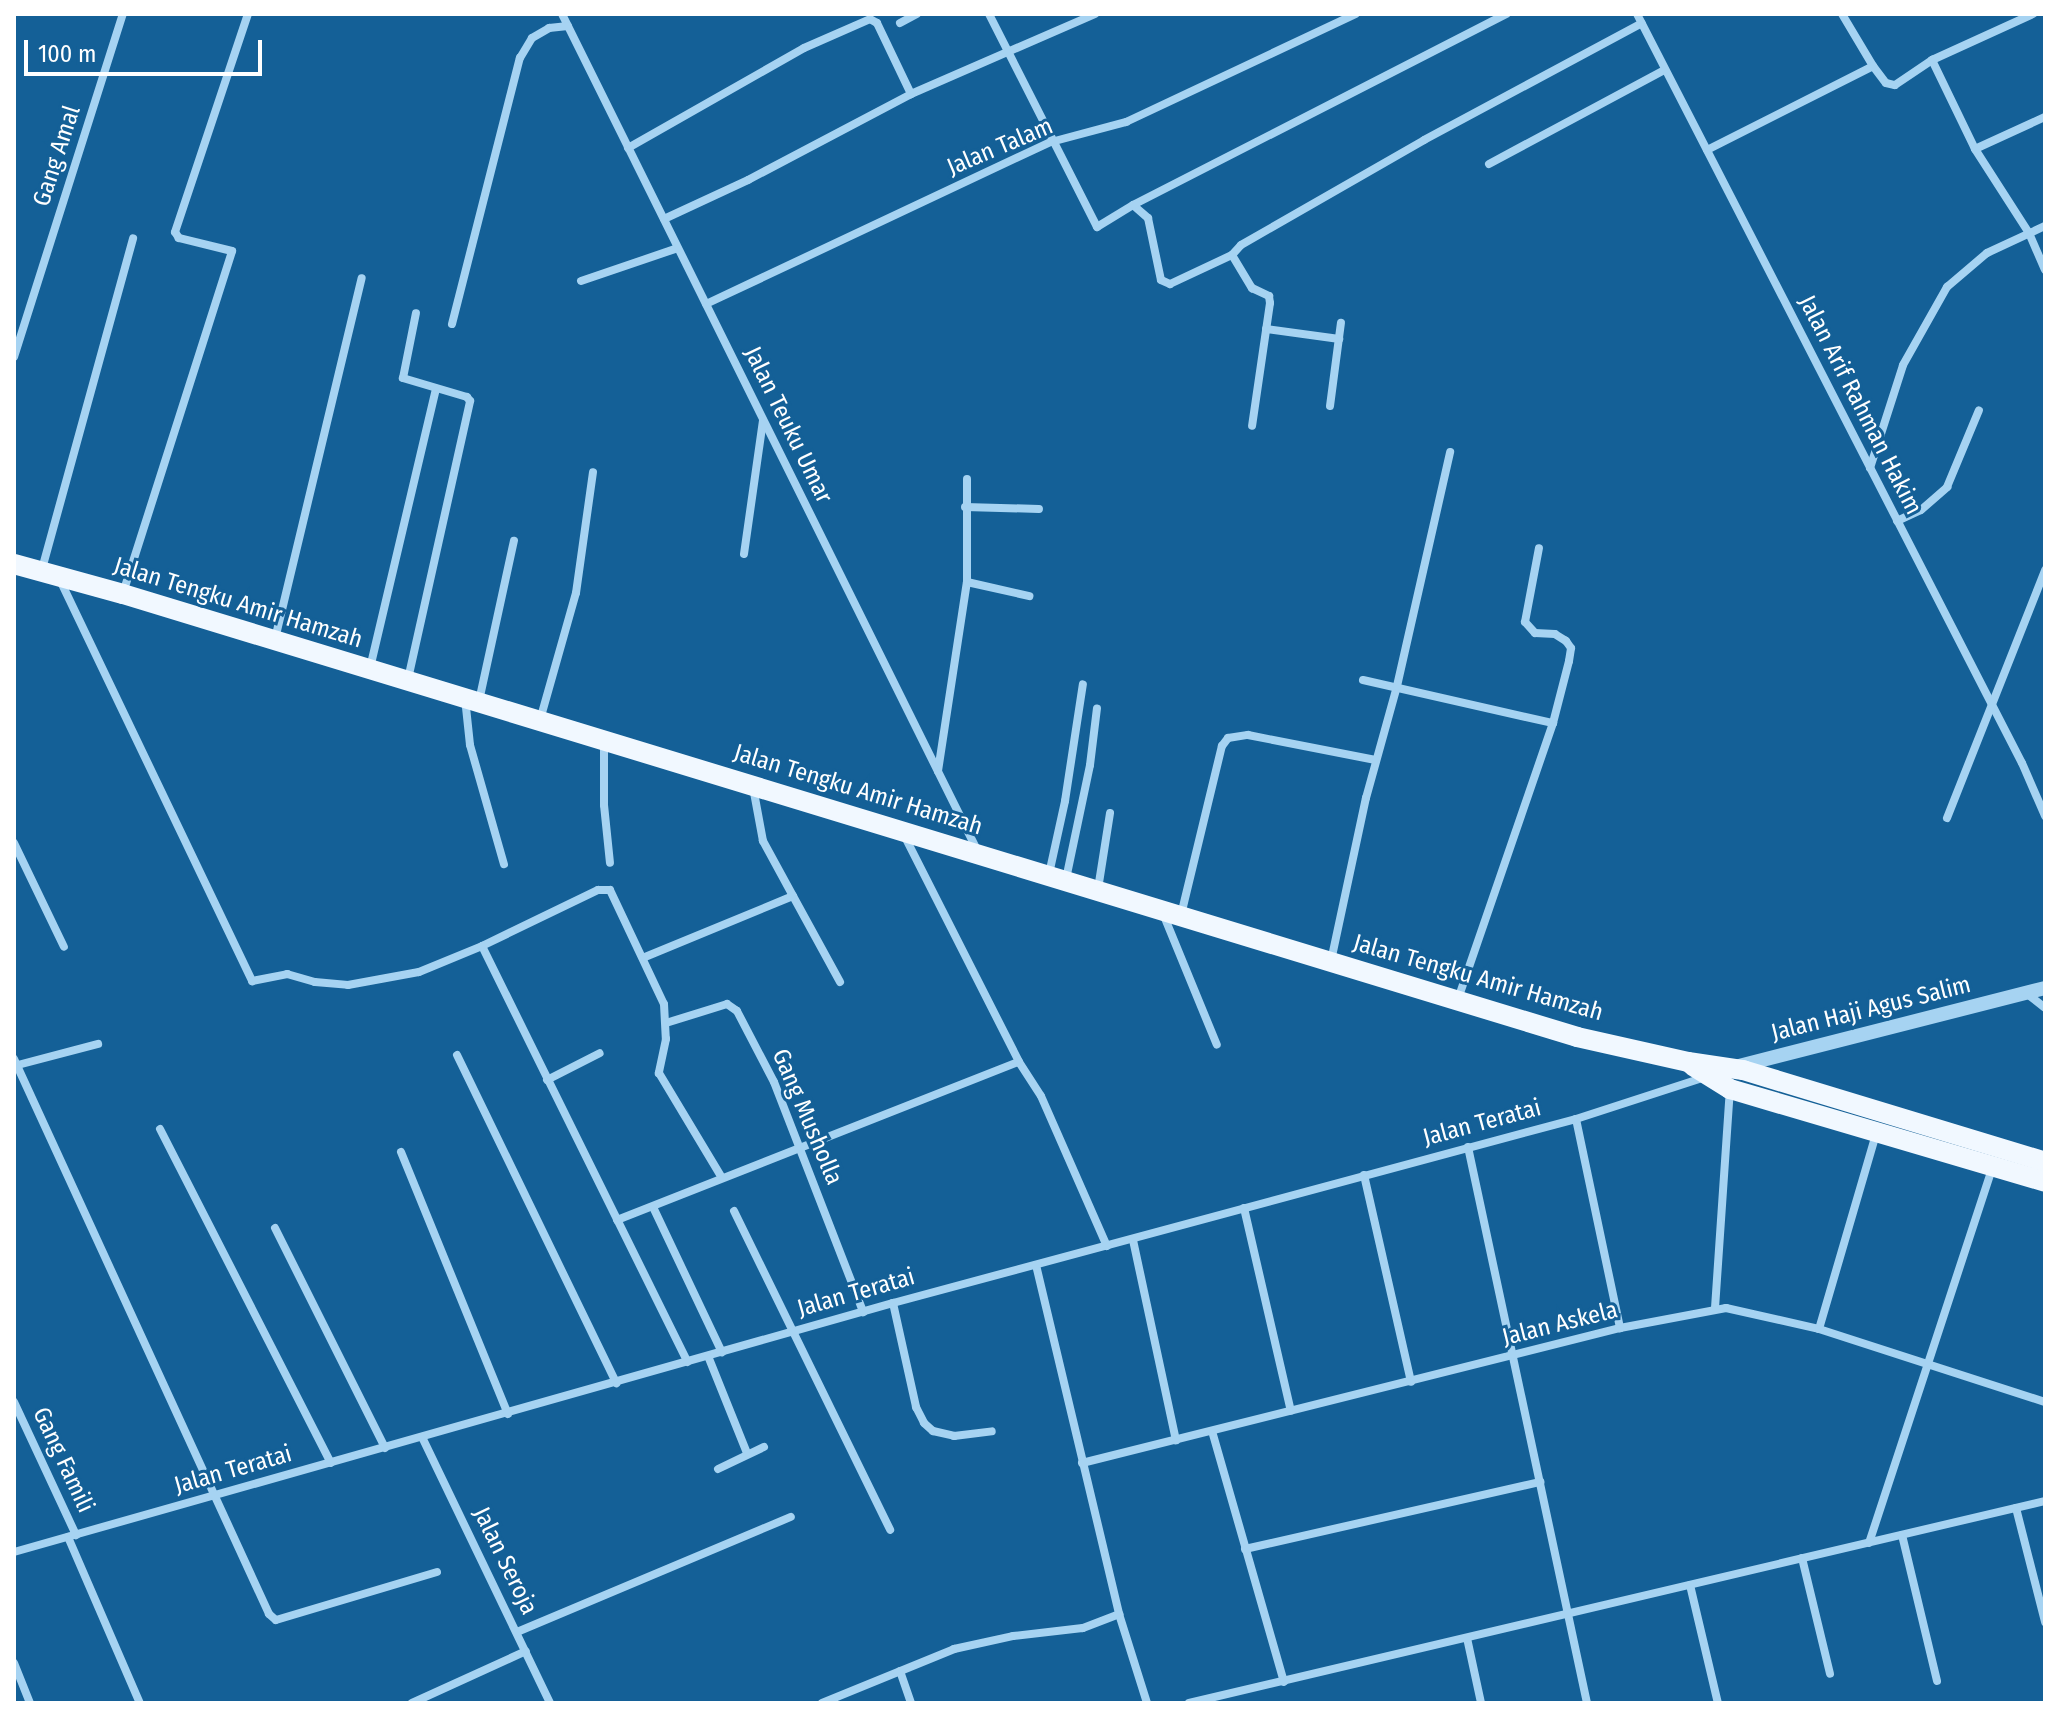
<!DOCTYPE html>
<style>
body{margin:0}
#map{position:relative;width:2059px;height:1717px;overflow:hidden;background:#146097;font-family:"Fira Sans Condensed",sans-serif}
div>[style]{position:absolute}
.minor>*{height:8px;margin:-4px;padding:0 4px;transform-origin:4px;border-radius:4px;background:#a6d3f2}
.tertiary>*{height:14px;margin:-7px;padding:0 7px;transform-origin:7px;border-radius:7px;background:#a6d3f2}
.primary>*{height:20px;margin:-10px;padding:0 10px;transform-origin:10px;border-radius:10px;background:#f1f8ff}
span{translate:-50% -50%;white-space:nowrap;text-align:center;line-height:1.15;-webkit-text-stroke:6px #146097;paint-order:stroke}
.street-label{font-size:24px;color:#fff}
.frame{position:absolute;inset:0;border:16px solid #fff;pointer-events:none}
.scale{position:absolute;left:24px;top:40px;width:238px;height:36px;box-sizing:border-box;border:4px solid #fff;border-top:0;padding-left:10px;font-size:24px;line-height:28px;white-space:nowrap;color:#fff;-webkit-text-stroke:6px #146097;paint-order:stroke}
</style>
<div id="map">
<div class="minor">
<div style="left:562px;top:14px;width:936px;rotate:63.6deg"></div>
<div style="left:989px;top:14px;width:239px;rotate:63.1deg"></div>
<div style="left:1097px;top:227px;width:42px;rotate:-31.4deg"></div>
<div style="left:1133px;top:205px;width:20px;rotate:41deg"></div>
<div style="left:1148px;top:218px;width:63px;rotate:78.2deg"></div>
<div style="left:1161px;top:280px;width:10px;rotate:24deg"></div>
<div style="left:1170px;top:284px;width:68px;rotate:-25.1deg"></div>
<div style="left:1232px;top:255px;width:13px;rotate:-48deg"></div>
<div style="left:1241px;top:245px;width:211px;rotate:-29.8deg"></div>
<div style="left:1424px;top:140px;width:247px;rotate:-28.2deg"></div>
<div style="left:1637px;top:14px;width:842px;rotate:62.8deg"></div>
<div style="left:2022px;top:763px;width:58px;rotate:66.5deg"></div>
<div style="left:1842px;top:14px;width:61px;rotate:59.2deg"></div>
<div style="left:1873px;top:66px;width:21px;rotate:53deg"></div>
<div style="left:1886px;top:83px;width:9px;rotate:13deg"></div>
<div style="left:1895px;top:85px;width:45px;rotate:-34deg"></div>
<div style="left:1932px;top:60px;width:111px;rotate:-24.5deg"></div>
<div style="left:900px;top:23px;width:19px;rotate:-28deg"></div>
<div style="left:1932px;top:60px;width:99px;rotate:64.2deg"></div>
<div style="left:1975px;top:149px;width:100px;rotate:57.3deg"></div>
<div style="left:2029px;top:233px;width:40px;rotate:66.6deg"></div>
<div style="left:628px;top:148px;width:202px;rotate:-29.6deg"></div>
<div style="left:804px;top:48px;width:72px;rotate:-23.7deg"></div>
<div style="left:870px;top:19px;width:8px;rotate:30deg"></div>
<div style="left:877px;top:23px;width:79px;rotate:64.4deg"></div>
<div style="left:1975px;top:149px;width:77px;rotate:-24.6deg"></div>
<div style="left:1707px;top:150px;width:186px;rotate:-26.8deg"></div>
<div style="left:1489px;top:164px;width:199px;rotate:-28.2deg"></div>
<div style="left:1133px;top:205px;width:420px;rotate:-27.1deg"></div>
<div style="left:664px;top:219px;width:93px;rotate:-24.9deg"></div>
<div style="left:748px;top:180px;width:184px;rotate:-27.8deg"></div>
<div style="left:911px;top:94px;width:201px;rotate:-23.5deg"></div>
<div style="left:1232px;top:255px;width:39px;rotate:59deg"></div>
<div style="left:1252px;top:288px;width:19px;rotate:25deg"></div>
<div style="left:1269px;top:296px;width:7px;rotate:82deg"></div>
<div style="left:1270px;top:303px;width:124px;rotate:98.3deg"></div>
<div style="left:581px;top:281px;width:102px;rotate:-18.8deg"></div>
<div style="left:706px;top:304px;width:381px;rotate:-25.2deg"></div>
<div style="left:1051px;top:142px;width:78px;rotate:-14.9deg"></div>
<div style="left:1126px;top:122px;width:254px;rotate:-25.2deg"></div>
<div style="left:452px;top:324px;width:275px;rotate:-75.7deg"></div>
<div style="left:520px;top:58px;width:23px;rotate:-59deg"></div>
<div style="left:532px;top:38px;width:20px;rotate:-30deg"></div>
<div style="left:549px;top:28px;width:19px;rotate:-6deg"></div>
<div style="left:1266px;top:329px;width:74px;rotate:7.8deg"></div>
<div style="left:14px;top:357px;width:360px;rotate:-72.4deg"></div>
<div style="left:1330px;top:406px;width:84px;rotate:-82.5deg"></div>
<div style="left:1870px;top:468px;width:108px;rotate:-72.2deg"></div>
<div style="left:1903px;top:365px;width:90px;rotate:-60.6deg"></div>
<div style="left:1947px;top:287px;width:52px;rotate:-40.4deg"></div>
<div style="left:1987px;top:253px;width:64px;rotate:-25deg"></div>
<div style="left:965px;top:507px;width:74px;rotate:1.5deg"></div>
<div style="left:1897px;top:521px;width:26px;rotate:-25deg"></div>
<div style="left:1921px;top:510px;width:35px;rotate:-41deg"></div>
<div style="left:1947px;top:487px;width:83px;rotate:-67.4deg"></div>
<div style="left:744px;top:554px;width:135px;rotate:-81.9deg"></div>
<div style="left:42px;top:569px;width:343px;rotate:-74.6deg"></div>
<div style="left:60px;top:580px;width:445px;rotate:64.4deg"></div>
<div style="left:252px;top:981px;width:36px;rotate:-11deg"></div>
<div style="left:287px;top:974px;width:29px;rotate:16deg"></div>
<div style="left:315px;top:982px;width:33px;rotate:5deg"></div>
<div style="left:348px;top:985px;width:72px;rotate:-10.4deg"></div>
<div style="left:419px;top:972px;width:68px;rotate:-22.4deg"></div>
<div style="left:482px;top:946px;width:129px;rotate:-25.8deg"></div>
<div style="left:598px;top:890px;width:12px"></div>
<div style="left:610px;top:890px;width:126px;rotate:64.7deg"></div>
<div style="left:664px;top:1004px;width:35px;rotate:87deg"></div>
<div style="left:666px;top:1039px;width:35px;rotate:102deg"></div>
<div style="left:659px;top:1073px;width:122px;rotate:59deg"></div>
<div style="left:967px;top:582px;width:64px;rotate:12.7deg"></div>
<div style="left:123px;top:593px;width:359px;rotate:-72.3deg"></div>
<div style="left:232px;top:251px;width:55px;rotate:-166.2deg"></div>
<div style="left:179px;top:238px;width:7px;rotate:-124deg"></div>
<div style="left:175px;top:232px;width:230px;rotate:-71.5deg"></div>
<div style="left:275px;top:639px;width:371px;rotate:-76.5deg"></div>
<div style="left:370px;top:668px;width:287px;rotate:-76.7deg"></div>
<div style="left:408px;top:679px;width:285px;rotate:-77.4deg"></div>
<div style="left:470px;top:401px;width:5px;rotate:-127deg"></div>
<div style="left:467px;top:397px;width:67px;rotate:-163.5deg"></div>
<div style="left:403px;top:378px;width:66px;rotate:-78.7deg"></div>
<div style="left:1363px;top:680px;width:195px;rotate:12.8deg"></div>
<div style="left:465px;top:698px;width:47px;rotate:83.9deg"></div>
<div style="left:470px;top:745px;width:124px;rotate:74.1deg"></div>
<div style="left:479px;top:701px;width:164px;rotate:-77.7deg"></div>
<div style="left:540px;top:720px;width:132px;rotate:-74.2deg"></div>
<div style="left:576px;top:593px;width:122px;rotate:-82deg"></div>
<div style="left:604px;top:740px;width:65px;rotate:90deg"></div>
<div style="left:604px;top:805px;width:58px;rotate:84.1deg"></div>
<div style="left:938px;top:771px;width:191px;rotate:-81.3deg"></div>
<div style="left:967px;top:582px;width:103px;rotate:-90deg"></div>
<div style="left:1947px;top:818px;width:267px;rotate:-68.4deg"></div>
<div style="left:904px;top:835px;width:254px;rotate:63.1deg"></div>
<div style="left:1019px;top:1062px;width:40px;rotate:57.1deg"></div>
<div style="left:1041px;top:1096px;width:164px;rotate:66.3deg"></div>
<div style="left:14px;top:843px;width:115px;rotate:64.3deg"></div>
<div style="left:1049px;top:874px;width:75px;rotate:-77.6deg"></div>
<div style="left:1065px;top:801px;width:118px;rotate:-81.3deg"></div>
<div style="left:1066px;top:879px;width:116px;rotate:-78.1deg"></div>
<div style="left:1090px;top:765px;width:57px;rotate:-83deg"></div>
<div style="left:1098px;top:889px;width:77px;rotate:-81deg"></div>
<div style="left:793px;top:896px;width:98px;rotate:61.3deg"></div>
<div style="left:1181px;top:915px;width:174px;rotate:-76.4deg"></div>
<div style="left:1222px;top:746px;width:10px;rotate:-53deg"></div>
<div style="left:1228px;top:738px;width:20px;rotate:-9deg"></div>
<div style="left:1248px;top:735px;width:130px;rotate:11.1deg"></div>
<div style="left:1164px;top:916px;width:139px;rotate:67.7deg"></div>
<div style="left:482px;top:946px;width:464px;rotate:63.7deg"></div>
<div style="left:645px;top:957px;width:160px;rotate:-22.4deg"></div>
<div style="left:793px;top:896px;width:63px;rotate:-118.6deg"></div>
<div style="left:763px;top:841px;width:55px;rotate:-100.5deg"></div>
<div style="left:1331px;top:961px;width:167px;rotate:-77.9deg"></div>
<div style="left:1366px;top:798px;width:116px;rotate:-74.5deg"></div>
<div style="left:1397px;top:686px;width:240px;rotate:-77.2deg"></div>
<div style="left:2026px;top:993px;width:24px;rotate:38deg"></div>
<div style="left:1458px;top:999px;width:292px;rotate:-71deg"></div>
<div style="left:1553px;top:723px;width:64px;rotate:-75.5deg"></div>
<div style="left:1569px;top:661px;width:13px;rotate:-81deg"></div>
<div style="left:1571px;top:648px;width:9px;rotate:-126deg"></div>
<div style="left:1566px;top:641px;width:13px;rotate:-148deg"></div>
<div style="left:1555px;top:634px;width:20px;rotate:-177deg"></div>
<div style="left:1535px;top:633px;width:15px;rotate:-132deg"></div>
<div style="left:1525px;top:622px;width:75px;rotate:-79.3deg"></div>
<div style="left:666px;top:1023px;width:64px;rotate:-17.3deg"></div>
<div style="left:727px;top:1004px;width:12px;rotate:35deg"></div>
<div style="left:737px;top:1011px;width:80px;rotate:62.5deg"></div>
<div style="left:774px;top:1082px;width:247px;rotate:68.8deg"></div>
<div style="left:457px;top:1055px;width:365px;rotate:64.1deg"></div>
<div style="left:14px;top:1059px;width:611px;rotate:65.32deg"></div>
<div style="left:269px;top:1614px;width:9px;rotate:41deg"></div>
<div style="left:276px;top:1620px;width:168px;rotate:-16.6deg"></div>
<div style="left:14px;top:1066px;width:87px;rotate:-14.7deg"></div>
<div style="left:547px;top:1080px;width:59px;rotate:-27deg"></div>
<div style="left:1576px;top:1119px;width:214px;rotate:78.1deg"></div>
<div style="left:160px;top:1129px;width:375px;rotate:62.9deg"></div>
<div style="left:1468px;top:1147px;width:569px;rotate:77.92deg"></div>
<div style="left:401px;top:1152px;width:283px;rotate:67.8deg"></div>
<div style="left:1364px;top:1175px;width:212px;rotate:77.2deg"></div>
<div style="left:653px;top:1207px;width:161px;rotate:64.6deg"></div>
<div style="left:1244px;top:1208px;width:208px;rotate:77deg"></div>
<div style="left:734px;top:1211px;width:355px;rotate:63.9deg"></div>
<div style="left:617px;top:1220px;width:432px;rotate:-21.5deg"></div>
<div style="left:275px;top:1228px;width:246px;rotate:63.4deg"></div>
<div style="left:1133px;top:1240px;width:205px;rotate:77.9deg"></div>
<div style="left:1036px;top:1265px;width:359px;rotate:76.6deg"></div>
<div style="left:1119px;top:1614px;width:93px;rotate:72.5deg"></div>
<div style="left:893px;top:1303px;width:107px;rotate:77.5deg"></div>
<div style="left:916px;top:1407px;width:18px;rotate:63deg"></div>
<div style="left:924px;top:1423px;width:12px;rotate:42deg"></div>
<div style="left:933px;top:1431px;width:22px;rotate:13deg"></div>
<div style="left:954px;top:1436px;width:38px;rotate:-7deg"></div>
<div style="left:1715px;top:1308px;width:219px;rotate:-86.1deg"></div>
<div style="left:1819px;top:1329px;width:203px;rotate:-73.7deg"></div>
<div style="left:708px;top:1356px;width:105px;rotate:68.1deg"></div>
<div style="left:14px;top:1402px;width:147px;rotate:65deg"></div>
<div style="left:1212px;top:1431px;width:261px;rotate:74deg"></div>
<div style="left:422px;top:1437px;width:295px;rotate:64.3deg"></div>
<div style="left:1082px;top:1463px;width:555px;rotate:-14.09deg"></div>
<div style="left:1620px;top:1328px;width:108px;rotate:-10.7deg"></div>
<div style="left:1726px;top:1308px;width:95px;rotate:12.7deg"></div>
<div style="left:1819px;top:1329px;width:237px;rotate:17.9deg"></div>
<div style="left:718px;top:1469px;width:51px;rotate:-25.6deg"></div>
<div style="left:2016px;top:1508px;width:118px;rotate:75.7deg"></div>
<div style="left:1902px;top:1535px;width:150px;rotate:76.5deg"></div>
<div style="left:68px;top:1537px;width:181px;rotate:66.6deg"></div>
<div style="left:1869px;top:1543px;width:395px;rotate:-71.8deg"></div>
<div style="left:1245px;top:1549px;width:303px;rotate:-12.8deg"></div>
<div style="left:14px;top:1552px;width:914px;rotate:-15.82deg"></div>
<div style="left:893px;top:1303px;width:707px;rotate:-15.08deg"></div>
<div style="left:1576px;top:1119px;width:136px;rotate:-18deg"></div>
<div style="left:1802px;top:1558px;width:119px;rotate:76.4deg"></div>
<div style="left:1690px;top:1585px;width:121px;rotate:76.7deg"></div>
<div style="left:517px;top:1632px;width:297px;rotate:-22.8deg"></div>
<div style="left:1467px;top:1638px;width:66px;rotate:77.8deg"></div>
<div style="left:14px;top:1663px;width:43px;rotate:68.2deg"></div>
<div style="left:900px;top:1671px;width:34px;rotate:71deg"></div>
<div style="left:412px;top:1703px;width:125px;rotate:-24.5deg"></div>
<div style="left:822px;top:1703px;width:143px;rotate:-22.2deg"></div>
<div style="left:954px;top:1649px;width:60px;rotate:-12.4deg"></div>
<div style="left:1013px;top:1636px;width:70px;rotate:-6.5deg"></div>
<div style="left:1083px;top:1628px;width:39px;rotate:-21deg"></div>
<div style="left:1189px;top:1703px;width:880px;rotate:-13.28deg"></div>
</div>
<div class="tertiary">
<div style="left:1735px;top:1067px;width:320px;rotate:-14.3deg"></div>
</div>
<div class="primary">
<div style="left:14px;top:564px;width:113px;rotate:15.4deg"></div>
<div style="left:123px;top:594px;width:1520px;rotate:16.94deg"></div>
<div style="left:1577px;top:1037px;width:114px;rotate:12.7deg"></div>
<div style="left:1688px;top:1062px;width:56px;rotate:8.3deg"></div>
<div style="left:1743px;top:1070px;width:316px;rotate:16.9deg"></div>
<div style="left:1693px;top:1066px;width:44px;rotate:31.9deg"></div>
<div style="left:1730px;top:1089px;width:328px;rotate:16.4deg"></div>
</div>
<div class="street-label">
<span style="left:1000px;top:147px;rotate:-23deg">Jalan Talam</span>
<span style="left:57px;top:156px;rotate:-72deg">Gang Amal</span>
<span style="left:1860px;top:405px;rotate:63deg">Jalan Arif Rahman Hakim</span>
<span style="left:788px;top:425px;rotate:64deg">Jalan Teuku Umar</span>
<span style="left:238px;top:603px;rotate:17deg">Jalan Tengku Amir Hamzah</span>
<span style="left:858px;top:790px;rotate:17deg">Jalan Tengku Amir Hamzah</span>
<span style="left:1478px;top:978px;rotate:16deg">Jalan Tengku Amir Hamzah</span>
<span style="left:1871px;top:1009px;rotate:-14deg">Jalan Haji Agus Salim</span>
<span style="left:807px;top:1117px;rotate:67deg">Gang Musholla</span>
<span style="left:1482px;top:1123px;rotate:-15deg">Jalan Teratai</span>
<span style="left:856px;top:1293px;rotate:-16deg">Jalan Teratai</span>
<span style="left:1560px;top:1324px;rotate:-14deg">Jalan Askela</span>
<span style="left:63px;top:1460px;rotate:65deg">Gang Famili</span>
<span style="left:233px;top:1470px;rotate:-16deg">Jalan Teratai</span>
<span style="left:505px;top:1561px;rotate:64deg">Jalan Seroja</span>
</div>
<div class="frame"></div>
<div class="scale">100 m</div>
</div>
